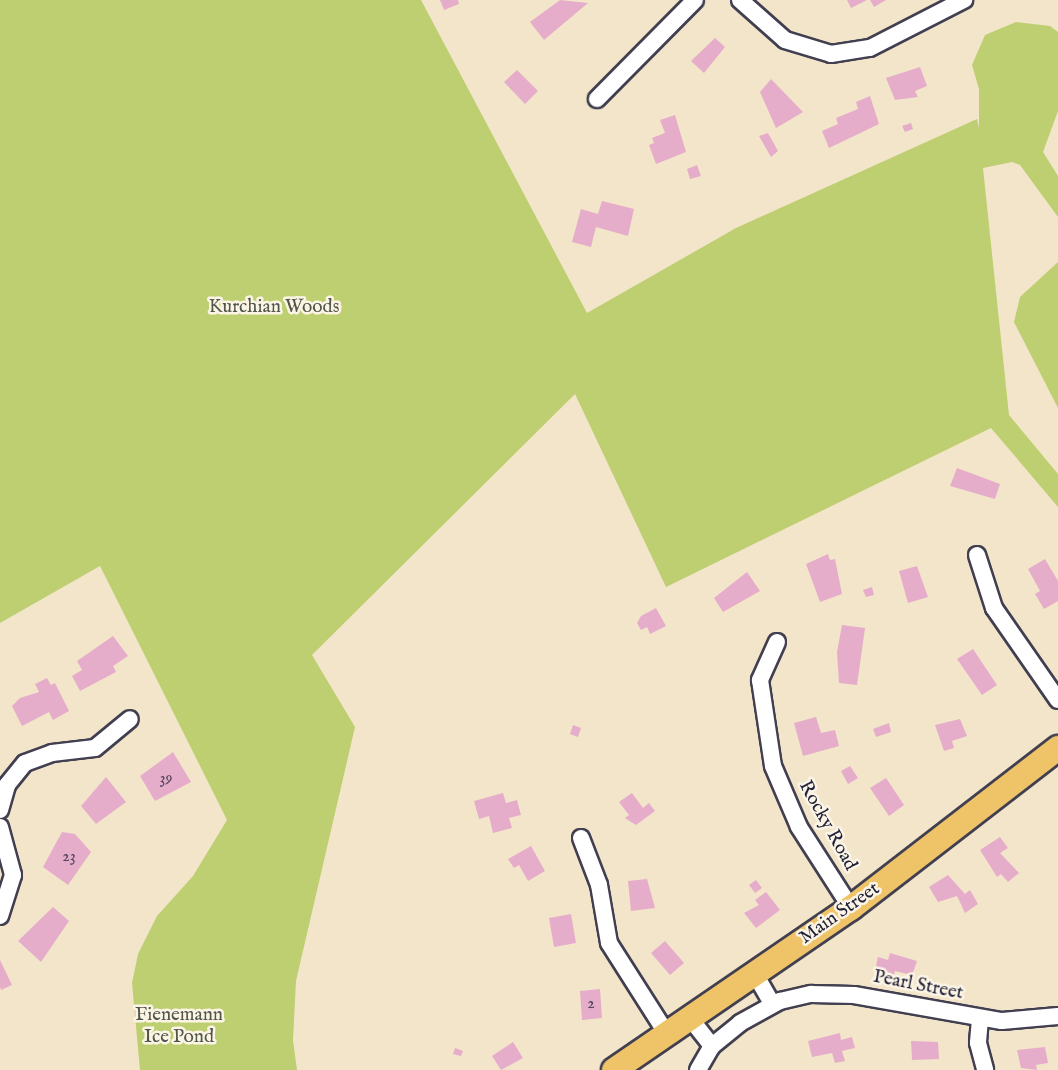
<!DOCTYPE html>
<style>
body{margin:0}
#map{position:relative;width:1058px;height:1070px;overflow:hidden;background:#f3e5ca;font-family:"IM FELL English",serif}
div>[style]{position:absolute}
.green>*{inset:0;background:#becf71}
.building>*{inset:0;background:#e5adca}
.roads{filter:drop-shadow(2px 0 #413f50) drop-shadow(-2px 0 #413f50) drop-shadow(0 2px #413f50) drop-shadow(0 -2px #413f50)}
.street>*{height:16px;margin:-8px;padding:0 8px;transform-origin:8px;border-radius:8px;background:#fff}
.primary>*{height:24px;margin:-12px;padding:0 12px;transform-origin:12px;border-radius:12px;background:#efc469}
span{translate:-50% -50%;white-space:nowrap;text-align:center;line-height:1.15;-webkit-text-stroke:5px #fcf5e5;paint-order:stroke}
.number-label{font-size:16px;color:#53455f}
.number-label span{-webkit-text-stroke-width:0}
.park-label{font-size:19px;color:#51564b}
.street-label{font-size:19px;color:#22223b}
</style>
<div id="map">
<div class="green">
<div style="clip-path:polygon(0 0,421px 0,587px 313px,736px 228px,977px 119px,979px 128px,979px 89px,972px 65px,985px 35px,1016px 22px,1050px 26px,1058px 32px,1058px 111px,1043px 152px,1058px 176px,1058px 217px,1020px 165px,1012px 162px,983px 168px,1009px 415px,1058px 474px,1058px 507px,991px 428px,666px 587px,575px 394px,312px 655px,355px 727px,296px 981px,293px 1040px,297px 1070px,140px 1070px,132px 983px,138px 954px,157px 916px,193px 876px,227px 820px,100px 566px,0 623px)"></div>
<div style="clip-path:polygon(1058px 262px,1058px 408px,1014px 322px,1020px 297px)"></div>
</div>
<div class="building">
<div style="clip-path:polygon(440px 0,458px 0,459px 4px,444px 10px)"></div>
<div style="clip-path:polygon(560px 0,588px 3px,544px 40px,530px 22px)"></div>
<div style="clip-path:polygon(847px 0,867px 0,851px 8px)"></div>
<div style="clip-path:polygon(870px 0,886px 0,874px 7px)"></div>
<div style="clip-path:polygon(715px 38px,725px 47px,704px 73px,691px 61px)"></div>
<div style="clip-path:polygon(920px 67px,927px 86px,915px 91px,918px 97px,895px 100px,886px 78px)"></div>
<div style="clip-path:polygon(517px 70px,538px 91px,525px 104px,504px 82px)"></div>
<div style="clip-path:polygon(771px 79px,803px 112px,776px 128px,760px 92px)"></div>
<div style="clip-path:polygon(870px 96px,879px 124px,829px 148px,822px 131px,838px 124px,836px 118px,858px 109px,856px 102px)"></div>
<div style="clip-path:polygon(675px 115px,686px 152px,656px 164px,649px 145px,654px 143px,652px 138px,665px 133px,660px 120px)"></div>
<div style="clip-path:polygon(911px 123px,913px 129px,905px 132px,902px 126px)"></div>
<div style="clip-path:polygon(768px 133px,778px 151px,771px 157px,759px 136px)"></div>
<div style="clip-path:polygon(697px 165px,701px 176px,690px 179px,687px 169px)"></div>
<div style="clip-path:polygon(602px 201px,634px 209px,628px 236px,596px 227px,591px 247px,572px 242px,581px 209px,598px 214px)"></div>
<div style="clip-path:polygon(957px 468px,1000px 484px,995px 499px,950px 486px)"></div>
<div style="clip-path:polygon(828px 554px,830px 560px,835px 559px,842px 594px,820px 602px,806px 564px)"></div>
<div style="clip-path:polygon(1045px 559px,1058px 581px,1058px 601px,1044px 609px,1035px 594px,1040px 591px,1028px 569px)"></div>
<div style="clip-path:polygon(917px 566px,928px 597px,908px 603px,899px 571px)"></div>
<div style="clip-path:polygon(747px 572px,760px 591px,723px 612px,714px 598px)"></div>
<div style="clip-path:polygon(872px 587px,874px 595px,866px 597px,863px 590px)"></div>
<div style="clip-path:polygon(656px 608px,666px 626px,650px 634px,647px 627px,641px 630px,637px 623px,641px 616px)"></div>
<div style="clip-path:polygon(842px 625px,865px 628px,857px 685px,839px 683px,837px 652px)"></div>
<div style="clip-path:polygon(113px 636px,128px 656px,113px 666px,116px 672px,80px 691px,72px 676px,82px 670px,77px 661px)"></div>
<div style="clip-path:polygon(973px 649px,997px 685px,982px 695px,957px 659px)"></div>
<div style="clip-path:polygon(47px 678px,51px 685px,55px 683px,69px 711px,53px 720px,49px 712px,22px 726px,12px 706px,20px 698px,39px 692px,35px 684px)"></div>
<div style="clip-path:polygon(816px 717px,821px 733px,835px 730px,839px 746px,803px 756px,794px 723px)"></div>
<div style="clip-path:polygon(960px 719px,967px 736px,952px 741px,954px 748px,944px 751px,935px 725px)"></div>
<div style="clip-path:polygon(889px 723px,891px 732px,876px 737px,873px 729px)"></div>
<div style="clip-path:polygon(573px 725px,581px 728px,578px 737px,570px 734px)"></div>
<div style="clip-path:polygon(173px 752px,191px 782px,155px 801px,140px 776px)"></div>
<div style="clip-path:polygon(850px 766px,858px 778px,848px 784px,841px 771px)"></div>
<div style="clip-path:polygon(106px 777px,126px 802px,96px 824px,81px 806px)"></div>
<div style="clip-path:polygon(886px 778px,904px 805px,889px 816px,870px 788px)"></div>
<div style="clip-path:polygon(503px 793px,506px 803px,517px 800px,521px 815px,509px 818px,512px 828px,493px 833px,489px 816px,479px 819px,474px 801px)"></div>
<div style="clip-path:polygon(632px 793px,643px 808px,649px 803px,655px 811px,636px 825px,625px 818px,629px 815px,619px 802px)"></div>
<div style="clip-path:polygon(62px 832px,75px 834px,91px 852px,68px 885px,43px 867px)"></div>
<div style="clip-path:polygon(1000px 837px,1008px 848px,1000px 853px,1019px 873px,1008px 882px,1001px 874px,997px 877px,980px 850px)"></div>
<div style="clip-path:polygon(531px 846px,545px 871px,528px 881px,519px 865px,514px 868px,508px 859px)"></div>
<div style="clip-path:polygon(948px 875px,965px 894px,970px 890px,978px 904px,965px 913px,957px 896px,938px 902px,929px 887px)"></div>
<div style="clip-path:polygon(647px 879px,655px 908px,631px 911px,628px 881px)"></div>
<div style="clip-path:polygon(756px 880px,762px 888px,755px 893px,749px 885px)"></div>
<div style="clip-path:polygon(766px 892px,780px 910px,756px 928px,744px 913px,759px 905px,755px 900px)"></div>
<div style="clip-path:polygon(53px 907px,69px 921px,41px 962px,18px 941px)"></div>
<div style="clip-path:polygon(571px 914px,576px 943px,554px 947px,549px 918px)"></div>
<div style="clip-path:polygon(665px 941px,684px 963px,670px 975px,651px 953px)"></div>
<div style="clip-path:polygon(890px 953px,917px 961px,912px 975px,895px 971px,894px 975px,876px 966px,878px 957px,888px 960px)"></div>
<div style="clip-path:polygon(0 960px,12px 985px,1px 990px,0 987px)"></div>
<div style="clip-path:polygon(600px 989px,602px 1018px,582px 1020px,580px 991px)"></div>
<div style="clip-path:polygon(840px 1033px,841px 1040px,852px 1037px,855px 1048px,842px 1051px,845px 1061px,835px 1063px,832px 1053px,812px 1057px,808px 1041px)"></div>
<div style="clip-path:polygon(911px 1041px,938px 1042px,939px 1059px,912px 1060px)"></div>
<div style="clip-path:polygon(513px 1042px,523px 1058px,501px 1070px,492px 1056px)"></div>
<div style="clip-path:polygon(1045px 1047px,1048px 1063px,1036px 1065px,1037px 1070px,1021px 1068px,1017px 1050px)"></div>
<div style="clip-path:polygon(455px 1048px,463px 1051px,461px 1056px,453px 1054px)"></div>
</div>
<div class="roads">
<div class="street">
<div style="left:740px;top:0;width:60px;rotate:41.6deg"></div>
<div style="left:785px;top:40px;width:48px;rotate:16.9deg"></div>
<div style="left:831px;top:54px;width:39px;rotate:-9deg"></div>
<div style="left:870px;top:48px;width:106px;rotate:-27.1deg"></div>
<div style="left:597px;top:99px;width:139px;rotate:-45.3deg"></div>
<div style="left:977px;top:555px;width:56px;rotate:72.2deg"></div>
<div style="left:994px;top:608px;width:112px;rotate:55.2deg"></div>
<div style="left:777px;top:642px;width:42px;rotate:114.1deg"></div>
<div style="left:760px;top:680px;width:87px;rotate:81.4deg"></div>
<div style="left:773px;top:766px;width:66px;rotate:66.9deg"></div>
<div style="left:799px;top:827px;width:96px;rotate:57.3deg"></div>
<div style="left:0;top:810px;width:26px;rotate:-74deg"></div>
<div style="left:7px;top:785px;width:28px;rotate:-51deg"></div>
<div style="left:25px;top:763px;width:29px;rotate:-20deg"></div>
<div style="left:52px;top:753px;width:43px;rotate:-6.6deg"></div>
<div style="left:95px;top:748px;width:45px;rotate:-39.6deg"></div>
<div style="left:0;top:827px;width:50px;rotate:74.8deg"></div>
<div style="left:13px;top:875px;width:43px;rotate:107.6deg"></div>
<div style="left:581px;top:838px;width:50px;rotate:69deg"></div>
<div style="left:599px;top:885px;width:59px;rotate:80.2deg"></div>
<div style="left:609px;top:943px;width:108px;rotate:57.5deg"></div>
<div style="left:755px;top:974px;width:34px;rotate:60deg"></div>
<div style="left:690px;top:1018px;width:36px;rotate:52deg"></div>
<div style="left:980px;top:1019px;width:24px;rotate:95deg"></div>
<div style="left:978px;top:1043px;width:28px;rotate:75deg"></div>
<div style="left:698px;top:1070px;width:28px;rotate:-60deg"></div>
<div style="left:712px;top:1046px;width:36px;rotate:-39deg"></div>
<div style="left:740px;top:1023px;width:46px;rotate:-28.8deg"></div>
<div style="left:780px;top:1001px;width:32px;rotate:-13deg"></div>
<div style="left:811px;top:994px;width:43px;rotate:1.3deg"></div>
<div style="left:854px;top:995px;width:150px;rotate:10deg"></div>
<div style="left:1002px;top:1021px;width:56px;rotate:-5.1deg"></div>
</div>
<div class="primary">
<div style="left:614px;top:1070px;width:287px;rotate:-34.4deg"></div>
<div style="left:851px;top:908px;width:262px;rotate:-37.7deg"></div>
</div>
</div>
<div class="number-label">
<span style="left:166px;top:779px">39</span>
<span style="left:69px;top:857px">23</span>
<span style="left:591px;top:1004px">2</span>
</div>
<div class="park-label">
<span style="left:274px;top:308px">Kurchian Woods</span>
<span style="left:179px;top:1027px">Fienemann<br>Ice Pond</span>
</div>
<div class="street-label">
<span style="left:827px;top:826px;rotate:61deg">Rocky Road</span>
<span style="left:840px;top:914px;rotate:-35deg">Main Street</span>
<span style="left:918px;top:986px;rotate:11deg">Pearl Street</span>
</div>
</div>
